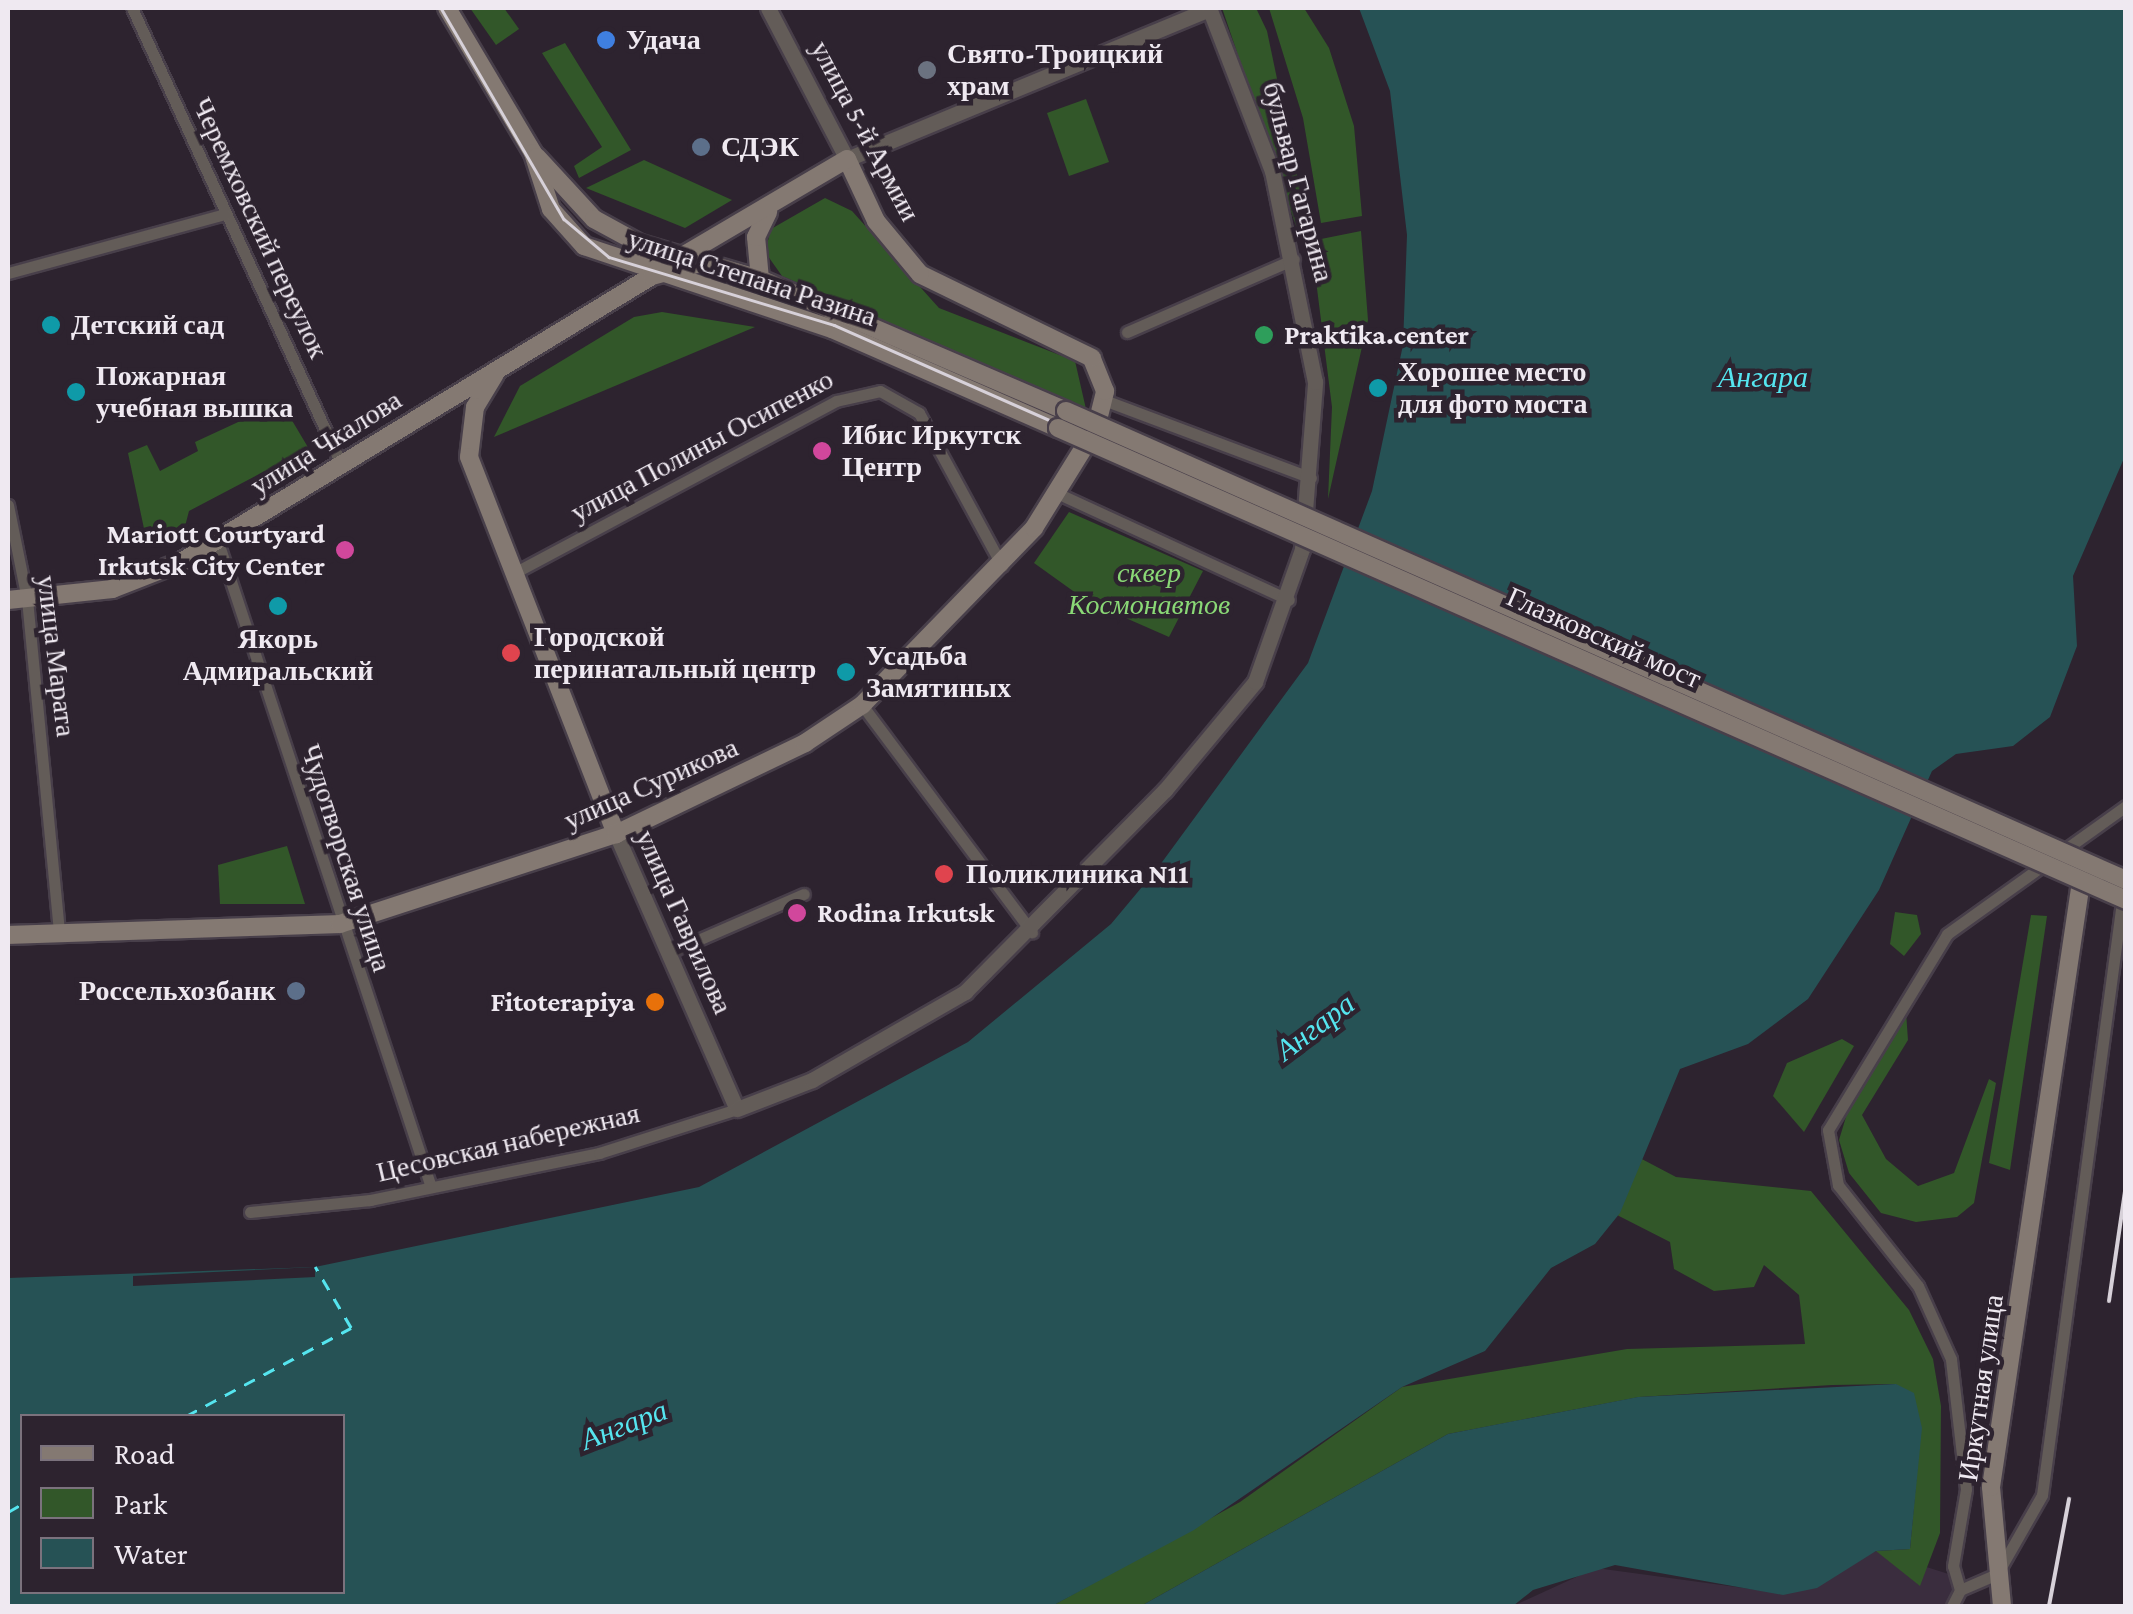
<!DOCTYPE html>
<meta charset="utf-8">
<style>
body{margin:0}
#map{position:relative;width:2133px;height:1614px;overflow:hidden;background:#2d232f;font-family:"Crimson Pro",serif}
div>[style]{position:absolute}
.built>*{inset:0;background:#3a2d3e}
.green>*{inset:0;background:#325729}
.water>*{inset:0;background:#265255}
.pier>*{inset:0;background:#2d232f}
.ferry>*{height:2.5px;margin-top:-1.25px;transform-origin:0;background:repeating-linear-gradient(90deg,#55e5ef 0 12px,transparent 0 22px)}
.roads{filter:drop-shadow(2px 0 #483f4a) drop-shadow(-2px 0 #483f4a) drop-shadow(0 2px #483f4a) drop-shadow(0 -2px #483f4a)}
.minor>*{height:11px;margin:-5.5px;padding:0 5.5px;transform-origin:5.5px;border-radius:5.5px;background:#635c58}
.tertiary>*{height:15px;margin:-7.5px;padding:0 7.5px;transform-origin:7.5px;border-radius:7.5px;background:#635c58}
.secondary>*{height:18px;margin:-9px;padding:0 9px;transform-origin:9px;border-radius:9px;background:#847972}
.tram>*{height:2.5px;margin:-1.25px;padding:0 1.25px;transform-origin:1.25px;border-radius:1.25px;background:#d7d1d9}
.rail>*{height:4px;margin:-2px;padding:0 2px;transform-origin:2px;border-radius:2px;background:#d7d1d9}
.bridges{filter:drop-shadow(2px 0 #483f4a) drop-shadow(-2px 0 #483f4a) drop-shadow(0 2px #483f4a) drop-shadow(0 -2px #483f4a)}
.secondary-bridge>*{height:18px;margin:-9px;padding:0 9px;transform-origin:9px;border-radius:9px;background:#847972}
.dots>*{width:28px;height:28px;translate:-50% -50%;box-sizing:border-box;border:5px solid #2d232f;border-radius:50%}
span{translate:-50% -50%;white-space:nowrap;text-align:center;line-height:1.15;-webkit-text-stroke:9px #2d232f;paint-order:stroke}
.poi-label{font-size:28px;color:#efe9f1;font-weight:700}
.left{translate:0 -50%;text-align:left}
.right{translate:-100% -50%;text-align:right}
.street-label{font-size:28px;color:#efe9f1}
.park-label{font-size:28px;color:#8ad876;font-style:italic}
.water-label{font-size:30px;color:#55e5ef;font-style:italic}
.frame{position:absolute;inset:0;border:10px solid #efe9f1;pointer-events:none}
.legend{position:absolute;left:20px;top:1414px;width:325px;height:180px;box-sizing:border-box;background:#2d232f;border:2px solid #7b727d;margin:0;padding:12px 18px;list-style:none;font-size:30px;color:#efe9f1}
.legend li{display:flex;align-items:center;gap:20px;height:50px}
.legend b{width:50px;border:2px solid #7b727d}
</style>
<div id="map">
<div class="built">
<div style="clip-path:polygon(1876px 1551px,1958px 1577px,1945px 1606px,1513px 1606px,1596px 1568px,1773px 1592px)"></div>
</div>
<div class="green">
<div style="clip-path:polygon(470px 8px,504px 8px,519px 29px,496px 45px)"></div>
<div style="clip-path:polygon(1222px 8px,1256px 8px,1267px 31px,1308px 227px,1297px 229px)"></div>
<div style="clip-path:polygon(1269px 8px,1304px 8px,1329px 48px,1354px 126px,1362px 216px,1321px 223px,1303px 118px)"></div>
<div style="clip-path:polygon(565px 43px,631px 150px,579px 178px,574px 166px,602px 147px,542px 53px)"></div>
<div style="clip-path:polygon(1086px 99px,1109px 162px,1069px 176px,1047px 113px)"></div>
<div style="clip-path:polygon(644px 160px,732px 200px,685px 228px,586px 188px)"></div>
<div style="clip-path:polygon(825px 198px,852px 211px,939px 308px,1075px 361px,1086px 409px,782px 276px,765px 252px,771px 229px)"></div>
<div style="clip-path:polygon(1361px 231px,1368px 320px,1328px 499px,1332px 407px,1311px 241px)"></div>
<div style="clip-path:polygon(662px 312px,755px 327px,494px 437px,520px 386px,634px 317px)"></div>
<div style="clip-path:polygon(281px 402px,315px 459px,288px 474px,267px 470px,189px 511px,183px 534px,160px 545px,146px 538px,128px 453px,147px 445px,160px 471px,198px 451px,195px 442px)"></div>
<div style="clip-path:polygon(1069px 512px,1203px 571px,1169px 637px,1087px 601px,1034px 563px)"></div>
<div style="clip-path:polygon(287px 846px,305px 904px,220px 904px,218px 865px)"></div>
<div style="clip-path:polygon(1895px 912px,1917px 915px,1921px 934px,1904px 956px,1890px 944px)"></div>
<div style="clip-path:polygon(2031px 915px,2047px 916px,2010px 1170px,1989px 1163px)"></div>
<div style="clip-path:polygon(1906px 1012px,1908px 1040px,1862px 1115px,1886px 1159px,1918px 1186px,1954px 1173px,1989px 1079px,1996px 1083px,1974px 1203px,1957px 1217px,1916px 1222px,1881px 1213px,1849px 1173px,1839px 1140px,1852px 1097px)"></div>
<div style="clip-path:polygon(1842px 1039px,1854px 1046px,1804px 1132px,1773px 1096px,1787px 1063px)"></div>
<div style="clip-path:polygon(1638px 1157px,1676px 1177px,1811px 1191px,1909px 1310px,1933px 1359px,1941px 1406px,1940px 1533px,1920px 1586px,1876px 1551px,1910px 1549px,1921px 1428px,1896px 1384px,1832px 1385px,1639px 1397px,1448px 1434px,1141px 1606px,1052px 1606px,1240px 1502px,1402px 1387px,1627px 1349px,1805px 1344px,1799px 1295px,1764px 1265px,1754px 1287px,1714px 1291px,1674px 1269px,1670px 1242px,1617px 1215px)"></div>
</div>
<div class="water">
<div style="clip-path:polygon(evenodd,1359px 8px,2125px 8px,2125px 456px,2073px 576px,2077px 646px,2050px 717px,2013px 746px,1956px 754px,1932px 771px,1879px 890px,1808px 999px,1748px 1044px,1680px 1069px,1620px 1213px,1595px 1244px,1551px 1268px,1485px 1351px,1402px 1387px,1194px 1530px,1052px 1606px,8px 1606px,8px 1278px,315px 1267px,699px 1187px,968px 1042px,1111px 924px,1157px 869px,1308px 663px,1372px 491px,1403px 345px,1407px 235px,1390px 91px,1359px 8px,22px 1416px,342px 1416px,342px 1592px,22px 1592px,22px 1416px)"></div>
<div style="clip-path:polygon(1896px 1384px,1914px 1393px,1922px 1428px,1910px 1549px,1876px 1551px,1817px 1588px,1783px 1595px,1615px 1565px,1533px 1590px,1513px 1606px,1141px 1606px,1448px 1434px,1638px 1397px)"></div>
</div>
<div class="pier">
<div style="clip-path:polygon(315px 1267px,315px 1277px,133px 1286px,133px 1276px)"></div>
</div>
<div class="ferry">
<div style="left:186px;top:1416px;width:187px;rotate:-28.1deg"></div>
<div style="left:351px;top:1328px;width:71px;rotate:-120.5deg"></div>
<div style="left:8px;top:1512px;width:16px;rotate:-30deg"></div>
</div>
<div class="roads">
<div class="minor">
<div style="left:133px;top:10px;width:502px;rotate:65.38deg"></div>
<div style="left:8px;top:273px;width:225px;rotate:-15.2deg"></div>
<div style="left:1127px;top:332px;width:182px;rotate:-23.6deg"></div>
<div style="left:1104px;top:400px;width:221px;rotate:20.6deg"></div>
<div style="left:1059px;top:494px;width:253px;rotate:24.7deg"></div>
<div style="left:8px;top:505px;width:96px;rotate:78.6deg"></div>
<div style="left:27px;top:599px;width:337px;rotate:84.5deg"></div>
<div style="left:218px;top:542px;width:679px;rotate:71.73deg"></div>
<div style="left:514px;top:573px;width:365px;rotate:-28.1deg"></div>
<div style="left:836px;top:401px;width:45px;rotate:-12.8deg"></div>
<div style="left:880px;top:391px;width:45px;rotate:29.4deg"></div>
<div style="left:919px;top:413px;width:174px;rotate:61.5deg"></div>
<div style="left:862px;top:705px;width:284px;rotate:53.2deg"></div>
<div style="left:668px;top:953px;width:148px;rotate:-23.5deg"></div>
<div style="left:250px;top:1212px;width:121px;rotate:-5.7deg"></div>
<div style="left:370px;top:1200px;width:234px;rotate:-11.6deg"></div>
<div style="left:599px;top:1153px;width:145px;rotate:-17.7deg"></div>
<div style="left:1960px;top:1590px;width:25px;rotate:-106deg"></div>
<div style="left:1953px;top:1566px;width:78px;rotate:-80.4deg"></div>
<div style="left:1966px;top:1489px;width:131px;rotate:-96.6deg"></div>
<div style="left:1951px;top:1359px;width:80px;rotate:-114.3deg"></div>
<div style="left:1918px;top:1286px;width:129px;rotate:-128.4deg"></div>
<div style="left:1838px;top:1185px;width:56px;rotate:-100.3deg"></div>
<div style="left:1828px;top:1130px;width:229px;rotate:-58.7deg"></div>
<div style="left:1947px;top:934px;width:220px;rotate:-35.6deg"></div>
<div style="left:1952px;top:1606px;width:18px;rotate:-63deg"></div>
<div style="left:1960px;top:1590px;width:40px;rotate:-23.4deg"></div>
<div style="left:1997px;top:1574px;width:91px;rotate:-60.3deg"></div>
<div style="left:2042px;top:1495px;width:606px;rotate:-82.32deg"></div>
</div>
<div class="tertiary">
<div style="left:768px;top:8px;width:170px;rotate:62.4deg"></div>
<div style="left:847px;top:159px;width:392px;rotate:-22.5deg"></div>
<div style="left:616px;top:834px;width:300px;rotate:66.3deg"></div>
<div style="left:737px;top:1109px;width:80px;rotate:-21.1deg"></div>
<div style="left:812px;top:1080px;width:177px;rotate:-29.9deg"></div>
<div style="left:965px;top:992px;width:284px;rotate:-45.3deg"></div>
<div style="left:1165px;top:790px;width:141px;rotate:-50.2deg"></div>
<div style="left:1255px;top:682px;width:141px;rotate:-70.5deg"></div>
<div style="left:1302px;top:549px;width:168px;rotate:-85.5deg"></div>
<div style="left:1315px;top:382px;width:215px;rotate:-101.5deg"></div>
<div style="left:1272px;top:171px;width:175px;rotate:-111.1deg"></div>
</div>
<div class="secondary">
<div style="left:447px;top:8px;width:169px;rotate:59.3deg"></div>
<div style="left:533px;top:153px;width:59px;rotate:72.2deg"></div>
<div style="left:551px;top:209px;width:50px;rotate:48.3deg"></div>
<div style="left:584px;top:246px;width:262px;rotate:18.5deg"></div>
<div style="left:832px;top:329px;width:247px;rotate:23.7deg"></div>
<div style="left:537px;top:157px;width:84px;rotate:47.4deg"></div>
<div style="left:594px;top:219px;width:52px;rotate:28.5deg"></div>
<div style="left:640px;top:244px;width:125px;rotate:16.3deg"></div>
<div style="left:760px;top:279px;width:333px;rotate:23.3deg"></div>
<div style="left:760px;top:279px;width:42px;rotate:-95.4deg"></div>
<div style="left:756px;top:237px;width:28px;rotate:-64deg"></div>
<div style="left:495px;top:374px;width:39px;rotate:121deg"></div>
<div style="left:475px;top:407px;width:50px;rotate:96.8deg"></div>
<div style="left:469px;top:457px;width:405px;rotate:68.7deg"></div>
<div style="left:8px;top:600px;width:105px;rotate:-6deg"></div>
<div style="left:112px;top:589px;width:74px;rotate:-21.4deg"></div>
<div style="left:181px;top:562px;width:551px;rotate:-31.27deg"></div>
<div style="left:652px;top:276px;width:54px;rotate:-15.1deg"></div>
<div style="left:8px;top:935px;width:332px;rotate:-1.9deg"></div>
<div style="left:340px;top:924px;width:290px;rotate:-18.1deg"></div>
<div style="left:616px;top:834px;width:210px;rotate:-25.7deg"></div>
<div style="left:805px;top:743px;width:69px;rotate:-33.7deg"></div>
<div style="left:862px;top:705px;width:247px;rotate:-45.8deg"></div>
<div style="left:1034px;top:528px;width:118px;rotate:-58.2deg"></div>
<div style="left:1096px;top:428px;width:38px;rotate:-76deg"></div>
<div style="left:1105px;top:391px;width:35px;rotate:-112deg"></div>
<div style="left:1092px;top:358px;width:191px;rotate:-154deg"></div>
<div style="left:920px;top:274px;width:69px;rotate:-129.7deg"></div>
<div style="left:876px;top:221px;width:68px;rotate:-115.1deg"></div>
<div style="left:847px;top:159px;width:191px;rotate:149.5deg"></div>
<div style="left:2002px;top:1606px;width:120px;rotate:-95.3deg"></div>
<div style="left:1991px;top:1487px;width:612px;rotate:-81.54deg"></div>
</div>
</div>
<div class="tram">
<div style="left:441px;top:8px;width:244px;rotate:59.8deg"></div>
<div style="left:564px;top:219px;width:59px;rotate:40.2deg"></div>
<div style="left:609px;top:257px;width:235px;rotate:16.8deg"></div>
<div style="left:834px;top:325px;width:1412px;rotate:23.81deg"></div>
</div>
<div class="rail">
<div style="left:2109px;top:1301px;width:117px;rotate:-81.7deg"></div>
<div style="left:2049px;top:1606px;width:109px;rotate:-79.4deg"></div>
</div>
<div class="bridges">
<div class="secondary-bridge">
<div style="left:1066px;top:411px;width:1159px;rotate:23.87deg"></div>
<div style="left:1058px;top:428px;width:1168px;rotate:23.84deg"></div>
</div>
</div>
<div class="dots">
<div style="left:606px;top:40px;background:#3f7fe0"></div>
<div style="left:927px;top:70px;background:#6b7280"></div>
<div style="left:701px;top:147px;background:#5c6f8a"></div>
<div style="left:51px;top:325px;background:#0f9aa8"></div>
<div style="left:1264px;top:335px;background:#2e9e5b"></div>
<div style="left:1378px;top:388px;background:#0f9aa8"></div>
<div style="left:76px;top:392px;background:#0f9aa8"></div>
<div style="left:822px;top:451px;background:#d1479c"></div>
<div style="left:345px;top:550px;background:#d1479c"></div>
<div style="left:278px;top:606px;background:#0f9aa8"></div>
<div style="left:511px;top:653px;background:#e0444e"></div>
<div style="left:846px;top:672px;background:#0f9aa8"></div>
<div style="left:944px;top:874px;background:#e0444e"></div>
<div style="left:797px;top:913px;background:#d1479c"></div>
<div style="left:296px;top:991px;background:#5c6f8a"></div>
<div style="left:655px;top:1002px;background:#e8710a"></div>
</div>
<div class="poi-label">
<span class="left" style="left:626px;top:40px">Удача</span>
<span class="left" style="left:947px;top:70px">Свято-Троицкий<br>храм</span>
<span class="left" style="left:721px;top:147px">СДЭК</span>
<span class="left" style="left:71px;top:325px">Детский сад</span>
<span class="left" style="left:1284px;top:335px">Praktika.center</span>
<span class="left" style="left:1398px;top:388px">Хорошее место<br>для фото моста</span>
<span class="left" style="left:96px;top:392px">Пожарная<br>учебная вышка</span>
<span class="left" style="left:842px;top:451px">Ибис Иркутск<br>Центр</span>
<span class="right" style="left:325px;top:550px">Mariott Courtyard<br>Irkutsk City Center</span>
<span class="left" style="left:534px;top:653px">Городской<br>перинатальный центр</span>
<span style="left:278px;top:655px">Якорь<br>Адмиральский</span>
<span class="left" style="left:866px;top:672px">Усадьба<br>Замятиных</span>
<span class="left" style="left:966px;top:874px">Поликлиника N11</span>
<span class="left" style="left:817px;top:913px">Rodina Irkutsk</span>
<span class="right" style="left:276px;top:991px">Россельхозбанк</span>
<span class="right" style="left:635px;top:1002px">Fitoterapiya</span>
</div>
<div class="street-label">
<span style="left:865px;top:131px;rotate:62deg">улица 5-й Армии</span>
<span style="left:1298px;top:182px;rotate:75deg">бульвар Гагарина</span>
<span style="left:260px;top:228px;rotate:65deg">Черемховский переулок</span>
<span style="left:752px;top:278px;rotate:18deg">улица Степана Разина</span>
<span style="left:326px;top:443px;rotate:-32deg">улица Чкалова</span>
<span style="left:702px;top:446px;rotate:-28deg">улица Полины Осипенко</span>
<span style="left:1604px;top:638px;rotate:24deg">Глазковский мост</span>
<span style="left:56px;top:656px;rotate:83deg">улица Марата</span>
<span style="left:651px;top:784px;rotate:-24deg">улица Сурикова</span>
<span style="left:346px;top:858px;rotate:72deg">Чудотворская улица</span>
<span style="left:684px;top:922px;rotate:66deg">улица Гаврилова</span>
<span style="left:508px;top:1143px;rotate:-13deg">Цесовская набережная</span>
<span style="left:1981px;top:1388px;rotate:-82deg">Иркутная улица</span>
</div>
<div class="park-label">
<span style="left:1149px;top:589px">сквер<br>Космонавтов</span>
</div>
<div class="water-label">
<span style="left:1763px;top:377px">Ангара</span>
<span style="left:1315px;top:1027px;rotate:-37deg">Ангара</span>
<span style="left:624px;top:1425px;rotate:-21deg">Ангара</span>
</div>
<div class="frame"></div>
<ul class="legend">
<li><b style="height:12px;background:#847972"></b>Road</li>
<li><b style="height:28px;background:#325729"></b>Park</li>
<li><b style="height:28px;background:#265255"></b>Water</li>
</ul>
</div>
